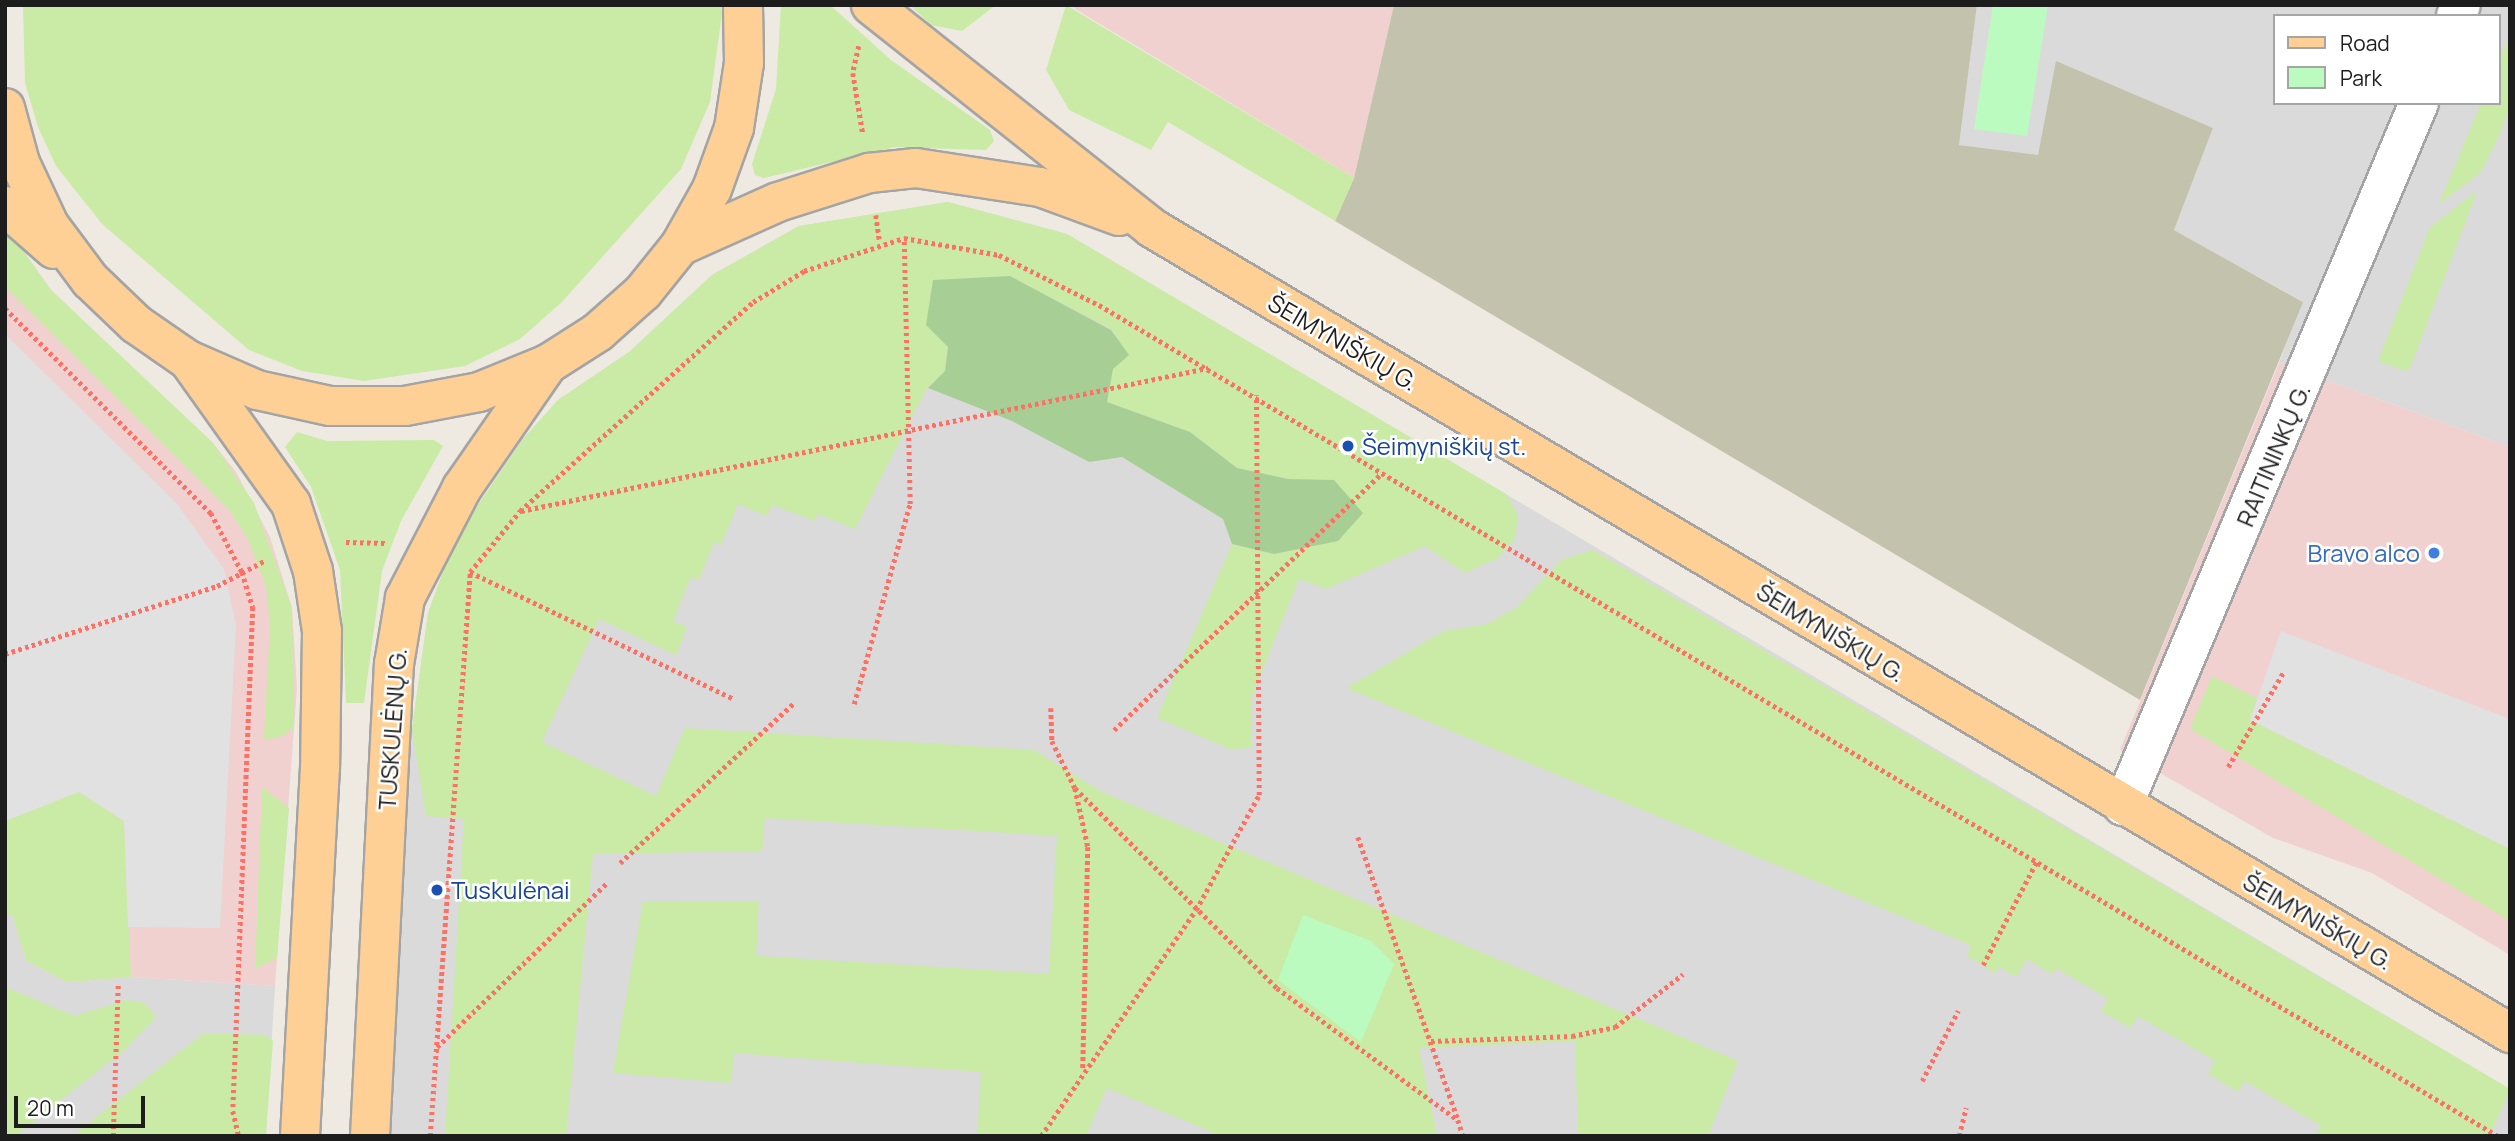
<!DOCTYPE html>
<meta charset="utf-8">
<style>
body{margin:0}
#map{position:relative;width:2515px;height:1141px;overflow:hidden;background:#eeeae2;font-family:Manrope,sans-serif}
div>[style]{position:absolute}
.residential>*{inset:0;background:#dbdada}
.commercial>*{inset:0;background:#f0d1d0}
.construction>*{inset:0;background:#c3c3ad}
.grass>*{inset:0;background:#c9eba5}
.forest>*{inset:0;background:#a7cf95}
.park>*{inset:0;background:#bcfbc0}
.parking>*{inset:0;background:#e1e1e1}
.path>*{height:4.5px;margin-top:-2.25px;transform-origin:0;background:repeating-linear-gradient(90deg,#fe7063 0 3.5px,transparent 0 7px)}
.roads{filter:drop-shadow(2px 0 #a4a4a4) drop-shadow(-2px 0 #a4a4a4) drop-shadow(0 2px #a4a4a4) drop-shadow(0 -2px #a4a4a4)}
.minor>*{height:38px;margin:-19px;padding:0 19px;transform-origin:19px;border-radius:19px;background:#fff}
.major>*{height:38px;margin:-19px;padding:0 19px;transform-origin:19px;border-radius:19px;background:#ffd096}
.dots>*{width:19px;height:19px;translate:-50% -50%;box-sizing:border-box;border:4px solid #fff;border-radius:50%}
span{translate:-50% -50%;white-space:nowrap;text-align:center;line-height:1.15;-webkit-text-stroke:5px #fff;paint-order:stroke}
.street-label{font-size:24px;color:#1d1d1d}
.transit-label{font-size:24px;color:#164399}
.left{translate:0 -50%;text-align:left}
.shop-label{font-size:24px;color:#366cbe}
.right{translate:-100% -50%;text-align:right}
.frame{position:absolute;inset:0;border:7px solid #1d1d1d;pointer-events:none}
.legend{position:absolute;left:2273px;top:14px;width:228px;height:91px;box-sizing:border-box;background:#fff;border:2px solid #a5a5a5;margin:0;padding:9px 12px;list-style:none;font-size:21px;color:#1d1d1d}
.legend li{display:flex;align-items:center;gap:14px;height:35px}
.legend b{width:35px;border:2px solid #a5a5a5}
.scale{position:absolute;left:14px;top:1096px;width:131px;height:32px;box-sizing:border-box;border:4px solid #1d1d1d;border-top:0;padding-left:9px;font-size:21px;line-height:24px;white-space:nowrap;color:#1d1d1d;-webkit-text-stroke:5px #fff;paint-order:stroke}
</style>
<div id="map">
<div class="residential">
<div style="clip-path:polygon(evenodd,1977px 5px,2510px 5px,2510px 447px,2279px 363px,2302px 301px,2174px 230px,2213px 128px,2057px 62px,2038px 156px,1959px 145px,1977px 5px,2275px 16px,2499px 16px,2499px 103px,2275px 103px,2275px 16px)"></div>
<div style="clip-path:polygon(948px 202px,1067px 234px,2510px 1089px,2510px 1136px,391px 1136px,412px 729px,428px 613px,455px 539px,523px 439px,558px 400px,629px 352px,712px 275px,799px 226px)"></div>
<div style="clip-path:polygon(5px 890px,26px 961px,67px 982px,131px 977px,275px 986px,266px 1136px,5px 1136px)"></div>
</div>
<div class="commercial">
<div style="clip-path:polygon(1071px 5px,1394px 5px,1354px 178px,1077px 10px)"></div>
<div style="clip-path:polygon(5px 225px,51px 290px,213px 443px,236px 472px,270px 537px,292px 608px,297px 688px,275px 986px,131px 977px,67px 982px,26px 961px,5px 890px)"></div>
<div style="clip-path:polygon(2279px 363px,2510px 447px,2510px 955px,2372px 873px,2273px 838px,2120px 750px)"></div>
</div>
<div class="construction">
<div style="clip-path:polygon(1394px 5px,1977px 5px,1959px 145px,2038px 155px,2056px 61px,2213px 128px,2174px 230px,2303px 302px,2140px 700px,1335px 221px,1354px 178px)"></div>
</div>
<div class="grass">
<div style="clip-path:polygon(23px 5px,721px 5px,722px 13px,710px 102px,681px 169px,562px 302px,520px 339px,465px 366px,364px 381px,302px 371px,249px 350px,102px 224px,56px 166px,38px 127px,25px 83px)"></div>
<div style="clip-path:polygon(781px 5px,830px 5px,891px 60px,990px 130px,994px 141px,986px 150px,895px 147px,764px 178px,755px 175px,752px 164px,776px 89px)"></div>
<div style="clip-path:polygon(910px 5px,996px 5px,962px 31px,931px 25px)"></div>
<div style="clip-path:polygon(1066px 5px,1354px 178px,1335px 221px,1168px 122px,1151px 150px,1069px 110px,1046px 70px)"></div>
<div style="clip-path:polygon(2510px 35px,2510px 107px,2495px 145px,2480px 173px,2439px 204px,2481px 103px,2499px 103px,2499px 60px)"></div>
<div style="clip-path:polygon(2477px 191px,2411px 366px,2406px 371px,2378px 361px,2430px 227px)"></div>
<div style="clip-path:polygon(948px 202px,1067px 234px,1506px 494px,1518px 515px,1515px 538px,1498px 558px,1465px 573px,1425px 546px,1326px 589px,1299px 579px,1252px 696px,1251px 748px,1230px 749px,1157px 718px,1232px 544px,1274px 554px,1338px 541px,1362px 513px,1334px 480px,1288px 479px,1237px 468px,1190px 432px,1107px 402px,1113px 368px,1128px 355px,1111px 329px,1010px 276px,948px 347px,945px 371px,927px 388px,855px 529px,818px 514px,815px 521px,772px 505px,767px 516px,738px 504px,721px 545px,714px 542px,699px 580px,691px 577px,673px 621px,687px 627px,676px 655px,599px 619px,542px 742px,656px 796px,685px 728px,1034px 750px,1102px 792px,1738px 1061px,1708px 1136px,1578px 1136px,1575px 1041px,1419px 1048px,1437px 1136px,1221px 1136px,1107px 1088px,1086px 1136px,977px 1136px,981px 1072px,734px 1053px,731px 1083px,613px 1073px,643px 901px,759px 902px,756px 956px,1049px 974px,1057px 836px,765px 818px,762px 851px,593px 854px,566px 1136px,445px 1136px,464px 819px,426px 816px,412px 729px,428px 613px,455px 539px,523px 439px,558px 400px,629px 352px,712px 275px,799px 226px)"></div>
<div style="clip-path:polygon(5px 225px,51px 290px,213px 443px,254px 503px,292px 608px,294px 727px,283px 736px,264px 740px,270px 626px,266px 586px,248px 539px,230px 511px,5px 287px)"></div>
<div style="clip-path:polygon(297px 432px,327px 441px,434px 440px,443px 446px,401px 521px,382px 571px,364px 703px,346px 703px,340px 570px,311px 487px,285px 447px)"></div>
<div style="clip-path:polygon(1593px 550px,2510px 1089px,2490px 1136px,2315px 1136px,2321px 1126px,2245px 1081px,2238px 1092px,2208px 1074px,2215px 1061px,2138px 1016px,2130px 1028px,2101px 1011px,2108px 999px,2056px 968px,2052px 974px,2027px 959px,2016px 977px,1999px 967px,1995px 973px,1967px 956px,1971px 945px,1346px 688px,1444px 631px,1487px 624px,1516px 608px,1561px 560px)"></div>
<div style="clip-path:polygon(2212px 676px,2257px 698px,2250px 720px,2510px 849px,2510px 921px,2190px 729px)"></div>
<div style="clip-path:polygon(262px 787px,289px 808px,277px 958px,255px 969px)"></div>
<div style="clip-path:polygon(79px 791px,124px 821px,131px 977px,67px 982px,26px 961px,12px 914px,5px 916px,7px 816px)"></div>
<div style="clip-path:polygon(5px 987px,74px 1016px,127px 1000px,145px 1003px,156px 1017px,127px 1048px,15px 1136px,5px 1136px)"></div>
<div style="clip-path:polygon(204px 1033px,266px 1035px,273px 1041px,266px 1133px,72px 1136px)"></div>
</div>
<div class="forest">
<div style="clip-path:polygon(1010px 276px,1111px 330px,1129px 355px,1113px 369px,1107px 402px,1190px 432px,1237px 468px,1288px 479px,1334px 480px,1363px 513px,1338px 541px,1274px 554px,1232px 544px,1223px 519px,1122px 457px,1089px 462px,1012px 421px,928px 388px,945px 371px,948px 347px,926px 325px,933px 280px)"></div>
</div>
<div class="park">
<div style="clip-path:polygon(1993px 5px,2048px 5px,2027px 136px,1974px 129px)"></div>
<div style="clip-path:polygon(1303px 915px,1371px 941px,1394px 964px,1361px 1042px,1278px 980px)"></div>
</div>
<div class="parking">
<div style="clip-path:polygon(5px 334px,177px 504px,224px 569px,236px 626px,220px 928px,128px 927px,124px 821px,79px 792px,5px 821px)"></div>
<div style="clip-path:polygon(2281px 631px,2510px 719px,2510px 849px,2250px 720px)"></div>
</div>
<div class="path">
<div style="left:859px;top:46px;width:28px;rotate:103deg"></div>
<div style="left:853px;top:73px;width:62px;rotate:80.7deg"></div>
<div style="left:876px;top:215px;width:27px;rotate:82deg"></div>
<div style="left:5px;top:308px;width:291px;rotate:44.9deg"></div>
<div style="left:211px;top:513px;width:67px;rotate:62.3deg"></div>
<div style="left:242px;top:572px;width:37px;rotate:73deg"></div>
<div style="left:253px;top:607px;width:504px;rotate:92.27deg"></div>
<div style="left:233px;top:1111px;width:26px;rotate:77deg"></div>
<div style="left:521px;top:511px;width:702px;rotate:-11.76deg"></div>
<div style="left:346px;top:542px;width:40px;rotate:1.4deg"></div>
<div style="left:470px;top:572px;width:293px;rotate:25.7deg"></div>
<div style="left:5px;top:654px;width:223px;rotate:-17.8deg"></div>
<div style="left:217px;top:586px;width:55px;rotate:-28deg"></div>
<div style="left:854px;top:704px;width:208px;rotate:-74.4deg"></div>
<div style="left:910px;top:504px;width:266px;rotate:-91.3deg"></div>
<div style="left:1051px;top:708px;width:33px;rotate:88deg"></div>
<div style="left:1052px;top:741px;width:52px;rotate:63.9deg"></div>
<div style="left:1075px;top:788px;width:60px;rotate:77.6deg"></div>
<div style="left:1088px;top:847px;width:223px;rotate:91.3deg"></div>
<div style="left:1114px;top:730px;width:371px;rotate:-43.8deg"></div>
<div style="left:2228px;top:767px;width:111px;rotate:-59.7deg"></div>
<div style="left:1075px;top:788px;width:284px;rotate:44.7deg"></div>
<div style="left:1277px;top:988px;width:224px;rotate:36.1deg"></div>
<div style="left:1458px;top:1120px;width:17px;rotate:73deg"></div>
<div style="left:1358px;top:837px;width:299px;rotate:70.5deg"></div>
<div style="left:620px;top:863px;width:235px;rotate:-42.6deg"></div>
<div style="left:1983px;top:965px;width:117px;rotate:-62.6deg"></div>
<div style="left:1431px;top:1041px;width:141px;rotate:-2deg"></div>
<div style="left:1572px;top:1036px;width:44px;rotate:-11.8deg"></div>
<div style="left:1615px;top:1027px;width:86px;rotate:-37.9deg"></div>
<div style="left:437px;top:1047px;width:235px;rotate:-44deg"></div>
<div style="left:1922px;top:1081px;width:79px;rotate:-62.8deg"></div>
<div style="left:113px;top:1136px;width:151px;rotate:-88.1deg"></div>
<div style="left:430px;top:1136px;width:565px;rotate:-85.94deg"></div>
<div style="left:470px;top:572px;width:79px;rotate:-50.7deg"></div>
<div style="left:520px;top:511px;width:313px;rotate:-41.9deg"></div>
<div style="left:753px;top:302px;width:60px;rotate:-31.3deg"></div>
<div style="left:804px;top:271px;width:105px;rotate:-18.3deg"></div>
<div style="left:904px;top:238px;width:97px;rotate:10.1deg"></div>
<div style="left:999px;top:255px;width:112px;rotate:26.6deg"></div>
<div style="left:1099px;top:305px;width:1627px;rotate:30.71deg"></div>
<div style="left:1041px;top:1136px;width:274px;rotate:-55.6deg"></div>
<div style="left:1196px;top:910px;width:131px;rotate:-61.3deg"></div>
<div style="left:1259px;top:795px;width:400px;rotate:-90.4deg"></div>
<div style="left:1959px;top:1136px;width:29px;rotate:-76deg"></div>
</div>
<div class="roads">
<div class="minor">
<div style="left:2456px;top:16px;width:12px;rotate:-66deg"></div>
<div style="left:2123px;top:806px;width:763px;rotate:-67.17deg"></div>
</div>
<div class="major">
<div style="left:871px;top:5px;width:359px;rotate:38.4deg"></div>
<div style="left:1152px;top:228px;width:1579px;rotate:30.66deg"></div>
<div style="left:5px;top:108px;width:57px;rotate:74.7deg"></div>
<div style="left:20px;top:163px;width:68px;rotate:64.9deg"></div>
<div style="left:49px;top:225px;width:69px;rotate:53.3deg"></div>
<div style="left:90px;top:280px;width:64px;rotate:43.7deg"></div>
<div style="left:136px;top:324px;width:63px;rotate:34.7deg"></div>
<div style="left:188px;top:360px;width:75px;rotate:23.5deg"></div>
<div style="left:257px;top:390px;width:75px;rotate:12.4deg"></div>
<div style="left:330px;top:406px;width:75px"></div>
<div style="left:405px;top:406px;width:75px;rotate:-10.7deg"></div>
<div style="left:479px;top:392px;width:74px;rotate:-22.1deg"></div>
<div style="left:548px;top:364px;width:59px;rotate:-32.6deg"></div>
<div style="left:598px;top:332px;width:60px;rotate:-41.6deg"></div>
<div style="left:643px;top:292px;width:59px;rotate:-51.2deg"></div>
<div style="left:680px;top:246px;width:65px;rotate:-60.7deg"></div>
<div style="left:712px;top:189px;width:65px;rotate:-70.2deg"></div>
<div style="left:734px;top:128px;width:66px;rotate:-81.3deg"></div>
<div style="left:744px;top:63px;width:58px;rotate:-91deg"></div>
<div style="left:5px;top:206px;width:65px;rotate:41.3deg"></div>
<div style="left:680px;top:246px;width:107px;rotate:-24.2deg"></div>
<div style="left:778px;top:202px;width:96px;rotate:-17.7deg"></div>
<div style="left:869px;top:173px;width:47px;rotate:-6.1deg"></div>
<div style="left:916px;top:168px;width:125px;rotate:8.7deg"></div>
<div style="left:1040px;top:187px;width:84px;rotate:20.2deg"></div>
<div style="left:189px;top:361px;width:176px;rotate:54.5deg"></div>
<div style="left:291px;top:504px;width:71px;rotate:71.8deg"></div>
<div style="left:313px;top:571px;width:61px;rotate:81.5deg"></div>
<div style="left:322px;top:631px;width:136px;rotate:90.8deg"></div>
<div style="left:320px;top:767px;width:370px;rotate:93.1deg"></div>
<div style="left:370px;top:1136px;width:473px;rotate:-87.1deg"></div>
<div style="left:394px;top:664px;width:67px;rotate:-80.5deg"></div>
<div style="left:405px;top:598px;width:124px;rotate:-62.6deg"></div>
<div style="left:462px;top:488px;width:151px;rotate:-55.3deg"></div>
</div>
</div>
<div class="dots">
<div style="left:1348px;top:446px;background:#1a4fb4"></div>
<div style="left:2434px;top:553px;background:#3f7fe0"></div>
<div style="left:437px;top:890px;background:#1a4fb4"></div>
</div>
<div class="street-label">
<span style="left:1343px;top:342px;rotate:30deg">ŠEIMYNIŠKIŲ G.</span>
<span style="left:2273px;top:455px;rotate:-67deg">RAITININKŲ G.</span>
<span style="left:1831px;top:632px;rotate:31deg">ŠEIMYNIŠKIŲ G.</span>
<span style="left:392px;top:729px;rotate:-86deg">TUSKULĖNŲ G.</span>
<span style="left:2318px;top:921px;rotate:30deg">ŠEIMYNIŠKIŲ G.</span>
</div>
<div class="transit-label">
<span class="left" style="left:1362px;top:446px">Šeimyniškių st.</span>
<span class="left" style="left:451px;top:890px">Tuskulėnai</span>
</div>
<div class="shop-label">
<span class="right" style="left:2420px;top:553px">Bravo alco</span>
</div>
<div class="frame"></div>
<ul class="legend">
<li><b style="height:9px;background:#ffd096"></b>Road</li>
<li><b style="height:19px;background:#bcfbc0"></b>Park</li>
</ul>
<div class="scale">20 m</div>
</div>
